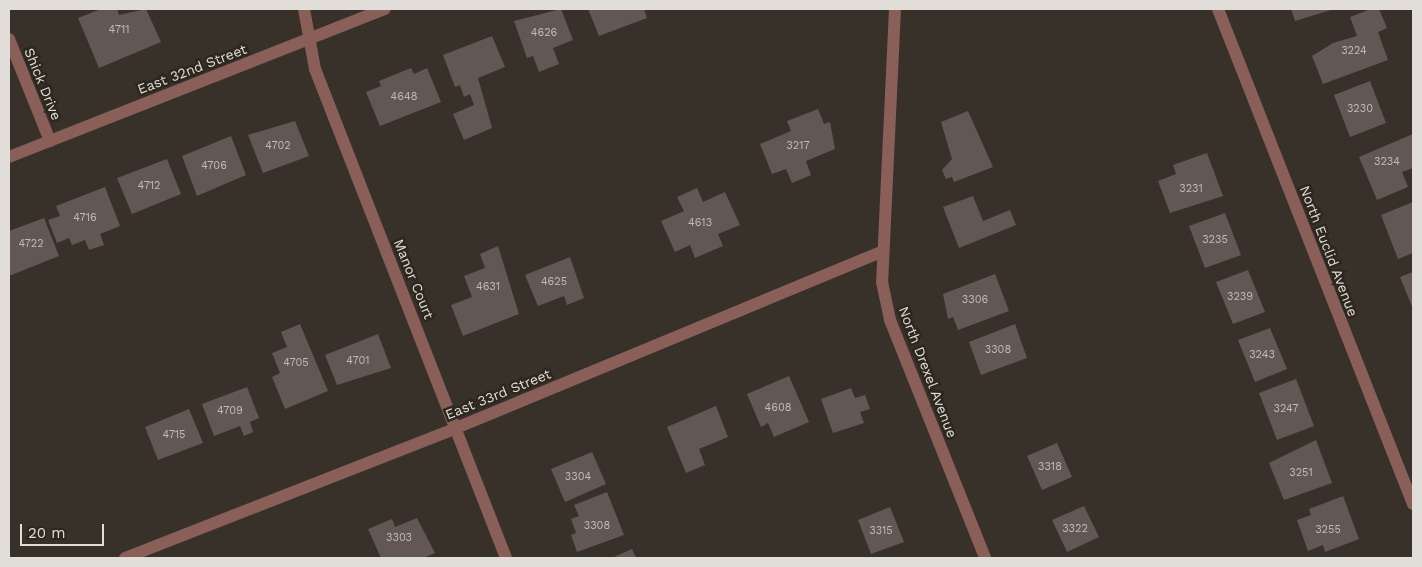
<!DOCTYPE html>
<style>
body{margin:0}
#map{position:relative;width:1422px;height:567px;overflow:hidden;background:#373129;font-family:"Work Sans",sans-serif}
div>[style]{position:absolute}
.building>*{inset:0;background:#625755}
.minor>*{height:12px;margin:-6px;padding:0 6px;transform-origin:6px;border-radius:6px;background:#895f58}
span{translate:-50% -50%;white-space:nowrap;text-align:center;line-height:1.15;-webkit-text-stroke:5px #2d2720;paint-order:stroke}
.number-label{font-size:11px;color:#c1bcb7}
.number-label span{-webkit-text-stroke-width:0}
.street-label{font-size:14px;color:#e1ddd8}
.frame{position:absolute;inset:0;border:10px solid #e1ddd8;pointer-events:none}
.scale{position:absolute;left:20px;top:524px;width:84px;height:22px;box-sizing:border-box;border:2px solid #e1ddd8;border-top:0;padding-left:6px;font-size:15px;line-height:18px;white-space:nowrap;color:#e1ddd8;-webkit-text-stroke:4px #2d2720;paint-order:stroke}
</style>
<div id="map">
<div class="building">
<div style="clip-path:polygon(101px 9px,117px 9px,119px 15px,146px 9px,161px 42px,99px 68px,78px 18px)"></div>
<div style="clip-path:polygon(561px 9px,573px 40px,553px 48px,559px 64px,539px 72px,533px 56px,527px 58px,514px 21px)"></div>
<div style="clip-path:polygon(588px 9px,644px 9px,647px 18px,599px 36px)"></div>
<div style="clip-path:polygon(1291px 9px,1334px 9px,1295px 21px)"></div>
<div style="clip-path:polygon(1371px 9px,1379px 9px,1387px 28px,1378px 32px,1388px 60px,1323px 84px,1312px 56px,1333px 43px,1357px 36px,1350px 17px)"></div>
<div style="clip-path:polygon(492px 36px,505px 67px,478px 78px,492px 128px,464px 140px,453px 114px,474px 105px,470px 94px,464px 97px,460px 85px,455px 87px,443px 55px)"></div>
<div style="clip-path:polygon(411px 68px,414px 74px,427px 68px,441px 102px,380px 126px,366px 92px,381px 86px,379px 81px)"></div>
<div style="clip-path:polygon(1370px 81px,1386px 123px,1350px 137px,1334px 95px)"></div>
<div style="clip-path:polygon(818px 109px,824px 124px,830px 122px,835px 149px,806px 161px,811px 175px,792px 183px,786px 169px,772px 174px,760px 144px,791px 131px,787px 121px)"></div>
<div style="clip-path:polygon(968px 111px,993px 167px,954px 182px,952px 177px,946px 179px,942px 170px,952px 159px,941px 122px)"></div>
<div style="clip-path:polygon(295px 121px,309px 156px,263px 173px,248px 135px)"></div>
<div style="clip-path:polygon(1413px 134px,1413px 168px,1402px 172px,1408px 187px,1377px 200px,1359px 157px)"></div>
<div style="clip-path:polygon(231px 136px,246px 175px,197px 196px,182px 156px)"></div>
<div style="clip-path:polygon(1207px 153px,1223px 196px,1170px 213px,1158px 181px,1176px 174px,1173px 165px)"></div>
<div style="clip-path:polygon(167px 159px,181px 194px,132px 214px,117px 178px)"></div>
<div style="clip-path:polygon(105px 187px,120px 226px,100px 234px,104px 245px,89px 250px,85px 240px,72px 245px,69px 238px,57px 243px,48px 220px,60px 216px,56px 206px)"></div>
<div style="clip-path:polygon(697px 188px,703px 202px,725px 192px,740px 225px,718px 234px,723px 246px,695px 258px,690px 245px,675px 252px,661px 221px,684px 211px,677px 197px)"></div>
<div style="clip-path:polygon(973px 196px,983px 221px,1010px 210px,1016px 225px,959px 248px,943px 207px)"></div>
<div style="clip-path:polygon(1413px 202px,1413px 253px,1398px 259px,1381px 215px)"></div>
<div style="clip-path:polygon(1225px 213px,1241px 255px,1205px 268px,1189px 226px)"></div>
<div style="clip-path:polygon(44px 218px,59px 256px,9px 276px,9px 231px)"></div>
<div style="clip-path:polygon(498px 246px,519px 314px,463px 336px,451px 305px,472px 297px,464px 276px,485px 268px,480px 254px)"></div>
<div style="clip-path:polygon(570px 257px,584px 298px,567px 305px,564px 296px,538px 306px,525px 275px)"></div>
<div style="clip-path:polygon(1248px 270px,1265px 312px,1233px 324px,1216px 282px)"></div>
<div style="clip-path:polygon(1413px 272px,1413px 309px,1400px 277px)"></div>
<div style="clip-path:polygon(995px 274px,1009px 311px,958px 330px,953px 317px,948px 319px,943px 294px)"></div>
<div style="clip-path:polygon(300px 324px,328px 391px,285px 409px,272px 377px,280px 373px,272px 353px,287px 347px,281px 332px)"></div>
<div style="clip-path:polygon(1015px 324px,1027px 358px,981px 375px,969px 342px)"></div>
<div style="clip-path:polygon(1270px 328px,1287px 369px,1255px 382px,1238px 340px)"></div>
<div style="clip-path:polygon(378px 334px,391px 368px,337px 385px,325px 355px)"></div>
<div style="clip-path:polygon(789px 376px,809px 422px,774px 437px,768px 423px,761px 427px,747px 394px)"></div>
<div style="clip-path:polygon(1296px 379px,1314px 426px,1277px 440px,1259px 393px)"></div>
<div style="clip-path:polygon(247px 387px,259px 418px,250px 422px,253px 432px,244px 436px,240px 426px,214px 436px,202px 404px)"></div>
<div style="clip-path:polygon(851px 388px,855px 398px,865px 395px,870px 409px,860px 412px,864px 423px,833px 433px,821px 399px)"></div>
<div style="clip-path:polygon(716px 406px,728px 437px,699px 449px,705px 465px,686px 473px,667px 427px)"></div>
<div style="clip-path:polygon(189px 409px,203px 443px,158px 460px,145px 427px)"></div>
<div style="clip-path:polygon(1316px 440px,1332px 483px,1284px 500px,1269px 463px)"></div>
<div style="clip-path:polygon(1057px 443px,1072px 477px,1042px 490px,1027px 456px)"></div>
<div style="clip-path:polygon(592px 452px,606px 484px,565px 502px,551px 469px)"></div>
<div style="clip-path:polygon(607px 492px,624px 535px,577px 552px,571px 535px,576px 533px,571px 519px,579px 516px,574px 505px)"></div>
<div style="clip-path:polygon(1343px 496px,1359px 539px,1325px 552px,1323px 545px,1308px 551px,1297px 520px,1311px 515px,1309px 509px)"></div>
<div style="clip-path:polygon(1084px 506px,1099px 537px,1067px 552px,1052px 520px)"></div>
<div style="clip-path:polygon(890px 507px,904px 542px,871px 554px,858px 520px)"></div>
<div style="clip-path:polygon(417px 518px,435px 553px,423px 558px,381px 558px,368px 529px,392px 519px,395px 527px)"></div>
<div style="clip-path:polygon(632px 549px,636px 558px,612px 558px)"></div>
</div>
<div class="minor">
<div style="left:304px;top:9px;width:61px;rotate:79.6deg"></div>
<div style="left:315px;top:69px;width:525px;rotate:68.66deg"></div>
<div style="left:895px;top:9px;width:273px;rotate:92.7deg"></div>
<div style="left:882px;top:282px;width:39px;rotate:78deg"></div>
<div style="left:890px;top:320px;width:256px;rotate:68.2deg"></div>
<div style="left:1218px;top:9px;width:532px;rotate:68.5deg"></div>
<div style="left:9px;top:39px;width:110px;rotate:68.1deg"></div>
<div style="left:9px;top:157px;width:404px;rotate:-21.5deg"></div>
<div style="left:125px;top:558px;width:356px;rotate:-21.4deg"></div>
<div style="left:456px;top:428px;width:460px;rotate:-22.5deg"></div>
</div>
<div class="number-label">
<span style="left:119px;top:30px">4711</span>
<span style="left:544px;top:33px">4626</span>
<span style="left:1354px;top:51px">3224</span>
<span style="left:404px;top:97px">4648</span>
<span style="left:1360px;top:109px">3230</span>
<span style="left:278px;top:146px">4702</span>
<span style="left:798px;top:146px">3217</span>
<span style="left:1387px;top:162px">3234</span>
<span style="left:214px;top:166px">4706</span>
<span style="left:149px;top:186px">4712</span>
<span style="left:1191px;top:189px">3231</span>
<span style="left:85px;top:218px">4716</span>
<span style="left:700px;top:223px">4613</span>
<span style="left:1215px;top:240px">3235</span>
<span style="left:31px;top:244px">4722</span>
<span style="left:554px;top:282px">4625</span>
<span style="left:488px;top:287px">4631</span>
<span style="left:1240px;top:297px">3239</span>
<span style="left:975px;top:300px">3306</span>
<span style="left:998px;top:350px">3308</span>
<span style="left:1262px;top:355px">3243</span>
<span style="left:358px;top:361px">4701</span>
<span style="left:296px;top:363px">4705</span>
<span style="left:778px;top:408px">4608</span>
<span style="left:1286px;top:409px">3247</span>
<span style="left:230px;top:411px">4709</span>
<span style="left:174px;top:435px">4715</span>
<span style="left:1050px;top:467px">3318</span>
<span style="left:1301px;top:473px">3251</span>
<span style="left:578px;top:477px">3304</span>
<span style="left:597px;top:526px">3308</span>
<span style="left:1075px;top:529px">3322</span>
<span style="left:1328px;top:530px">3255</span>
<span style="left:881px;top:531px">3315</span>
<span style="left:399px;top:538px">3303</span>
</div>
<div class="street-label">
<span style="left:192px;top:69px;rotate:-21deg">East 32nd Street</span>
<span style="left:43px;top:84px;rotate:68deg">Shick Drive</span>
<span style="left:1329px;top:251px;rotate:69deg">North Euclid Avenue</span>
<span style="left:414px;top:279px;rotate:68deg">Manor Court</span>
<span style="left:928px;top:372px;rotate:69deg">North Drexel Avenue</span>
<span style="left:498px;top:394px;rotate:-22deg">East 33rd Street</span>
</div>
<div class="frame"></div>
<div class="scale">20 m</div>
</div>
